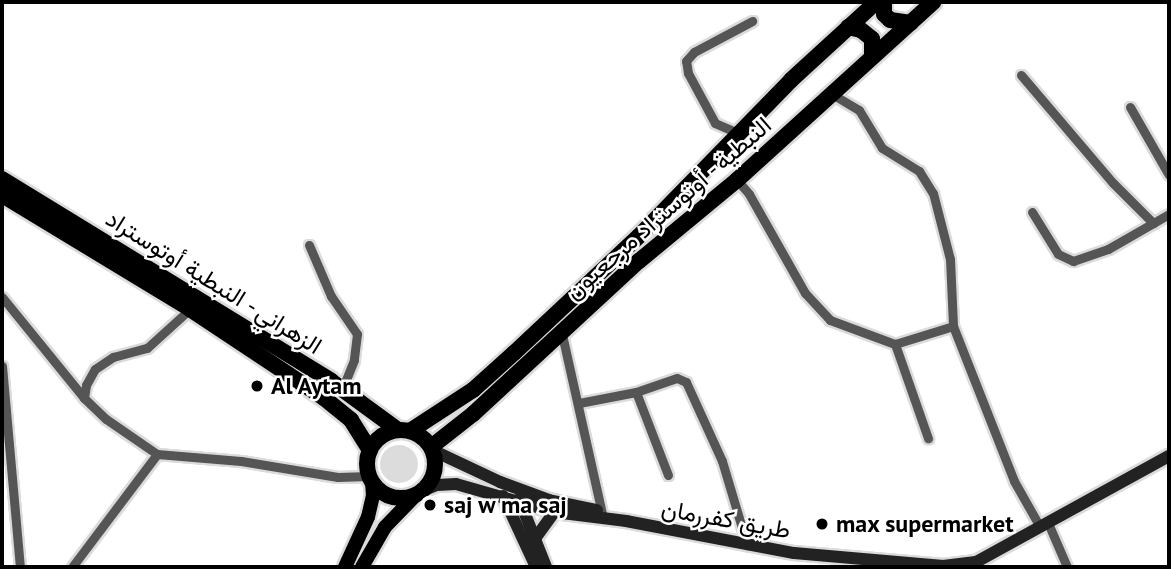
<!DOCTYPE html>
<meta charset="utf-8">
<style>
body{margin:0}
#map{position:relative;width:1171px;height:569px;overflow:hidden;background:#fff;font-family:"PT Sans",Vazirmatn,sans-serif}
div>[style]{position:absolute}
.green>*{inset:0;background:#dcdcdc}
.round{border-radius:50%}
.roads{filter:drop-shadow(2px 0 #dbdbdb) drop-shadow(-2px 0 #dbdbdb) drop-shadow(0 2px #dbdbdb) drop-shadow(0 -2px #dbdbdb)}
.street>*{height:9px;margin:-4.5px;padding:0 4.5px;transform-origin:4.5px;border-radius:4.5px;background:#555}
.secondary>*{height:12px;margin:-6px;padding:0 6px;transform-origin:6px;border-radius:6px;background:#222}
.primary>*{height:14px;margin:-7px;padding:0 7px;transform-origin:7px;border-radius:7px;background:#000}
.highway>*{height:16px;margin:-8px;padding:0 8px;transform-origin:8px;border-radius:8px;background:#000}
.highway>.ring{margin:-8px;padding:0;box-sizing:content-box;background:none;border:16px solid #000;border-radius:50%}
.dots>*{width:19px;height:19px;translate:-50% -50%;box-sizing:border-box;border:4px solid #fff;border-radius:50%}
span{translate:-50% -50%;white-space:nowrap;text-align:center;line-height:1.15;-webkit-text-stroke:5px #fff;paint-order:stroke}
.street-label{font-size:24px;color:#000}
.poi-label{font-size:24px;color:#000;font-weight:700}
.left{translate:0 -50%;text-align:left}
.frame{position:absolute;inset:0;border:4px solid #000;pointer-events:none}
</style>
<div id="map">
<div class="green">
<div class="round" style="left:380px;top:445px;width:38px;height:38px"></div>
</div>
<div class="roads">
<div class="street">
<div style="left:1021px;top:75px;width:142px;rotate:49.6deg"></div>
<div style="left:1113px;top:183px;width:57px;rotate:45deg"></div>
<div style="left:832px;top:94px;width:31px;rotate:31deg"></div>
<div style="left:859px;top:110px;width:44px;rotate:58.8deg"></div>
<div style="left:882px;top:148px;width:44px;rotate:31.9deg"></div>
<div style="left:919px;top:171px;width:26px;rotate:58deg"></div>
<div style="left:933px;top:193px;width:68px;rotate:75.6deg"></div>
<div style="left:950px;top:259px;width:67px;rotate:87.4deg"></div>
<div style="left:953px;top:326px;width:167px;rotate:68.5deg"></div>
<div style="left:1014px;top:481px;width:53px;rotate:60.5deg"></div>
<div style="left:1130px;top:107px;width:78px;rotate:60.2deg"></div>
<div style="left:738px;top:133px;width:25px;rotate:-157deg"></div>
<div style="left:715px;top:123px;width:57px;rotate:-118.4deg"></div>
<div style="left:688px;top:73px;width:12px;rotate:-99deg"></div>
<div style="left:686px;top:61px;width:12px;rotate:-48deg"></div>
<div style="left:694px;top:52px;width:66px;rotate:-28.1deg"></div>
<div style="left:737px;top:180px;width:18px;rotate:49deg"></div>
<div style="left:749px;top:194px;width:114px;rotate:60.5deg"></div>
<div style="left:805px;top:293px;width:37px;rotate:47deg"></div>
<div style="left:830px;top:320px;width:69px;rotate:20.3deg"></div>
<div style="left:895px;top:344px;width:61px;rotate:-17.2deg"></div>
<div style="left:1032px;top:212px;width:49px;rotate:58.2deg"></div>
<div style="left:1058px;top:254px;width:17px;rotate:25deg"></div>
<div style="left:1073px;top:261px;width:37px;rotate:-19deg"></div>
<div style="left:1108px;top:249px;width:70px;rotate:-29.8deg"></div>
<div style="left:309px;top:245px;width:56px;rotate:66.7deg"></div>
<div style="left:331px;top:296px;width:46px;rotate:55.6deg"></div>
<div style="left:357px;top:334px;width:26px;rotate:97deg"></div>
<div style="left:354px;top:360px;width:31px;rotate:112deg"></div>
<div style="left:2px;top:297px;width:130px;rotate:50.9deg"></div>
<div style="left:84px;top:398px;width:30px;rotate:44deg"></div>
<div style="left:106px;top:419px;width:62px;rotate:34.5deg"></div>
<div style="left:157px;top:454px;width:84px;rotate:4.8deg"></div>
<div style="left:241px;top:461px;width:98px;rotate:9.4deg"></div>
<div style="left:338px;top:477px;width:31px;rotate:-2deg"></div>
<div style="left:561px;top:330px;width:189px;rotate:77.4deg"></div>
<div style="left:895px;top:344px;width:100px;rotate:70.7deg"></div>
<div style="left:2px;top:366px;width:202px;rotate:84.9deg"></div>
<div style="left:636px;top:392px;width:89px;rotate:68.9deg"></div>
<div style="left:84px;top:398px;width:13px;rotate:-81deg"></div>
<div style="left:86px;top:385px;width:18px;rotate:-61deg"></div>
<div style="left:95px;top:369px;width:22px;rotate:-34deg"></div>
<div style="left:113px;top:357px;width:35px;rotate:-15deg"></div>
<div style="left:147px;top:348px;width:58px;rotate:-42.2deg"></div>
<div style="left:579px;top:403px;width:58px;rotate:-10.9deg"></div>
<div style="left:636px;top:392px;width:43px;rotate:-18.9deg"></div>
<div style="left:677px;top:378px;width:10px;rotate:24deg"></div>
<div style="left:686px;top:382px;width:87px;rotate:65.5deg"></div>
<div style="left:722px;top:461px;width:88px;rotate:73.4deg"></div>
<div style="left:1048px;top:523px;width:48px;rotate:66.6deg"></div>
<div style="left:72px;top:567px;width:141px;rotate:-53deg"></div>
</div>
<div class="secondary">
<div style="left:432px;top:450px;width:75px;rotate:25.2deg"></div>
<div style="left:500px;top:482px;width:52px;rotate:20.2deg"></div>
<div style="left:549px;top:500px;width:49px;rotate:11.8deg"></div>
<div style="left:422px;top:491px;width:16px;rotate:-22deg"></div>
<div style="left:437px;top:485px;width:19px;rotate:-3deg"></div>
<div style="left:456px;top:484px;width:102px;rotate:15.9deg"></div>
<div style="left:554px;top:512px;width:73px;rotate:7.1deg"></div>
<div style="left:626px;top:521px;width:171px;rotate:10.8deg"></div>
<div style="left:794px;top:553px;width:150px;rotate:5deg"></div>
<div style="left:943px;top:566px;width:33px;rotate:-7deg"></div>
<div style="left:976px;top:562px;width:220px;rotate:-28.8deg"></div>
<div style="left:503px;top:496px;width:78px;rotate:65.1deg"></div>
<div style="left:519px;top:499px;width:73px;rotate:68.3deg"></div>
<div style="left:534px;top:540px;width:34px;rotate:-54deg"></div>
</div>
<div class="primary">
<div style="left:345px;top:567px;width:55px;rotate:-65.3deg"></div>
<div style="left:368px;top:517px;width:22px;rotate:-77deg"></div>
<div style="left:373px;top:496px;width:14px;rotate:-94deg"></div>
<div style="left:362px;top:567px;width:46px;rotate:-60.1deg"></div>
<div style="left:385px;top:527px;width:45px;rotate:-45.9deg"></div>
</div>
<div class="highway">
<div style="left:884px;top:2px;width:12px;rotate:90deg"></div>
<div style="left:884px;top:14px;width:8px;rotate:45deg"></div>
<div style="left:890px;top:20px;width:21px;rotate:8deg"></div>
<div style="left:848px;top:27px;width:13px;rotate:13deg"></div>
<div style="left:861px;top:30px;width:14px;rotate:39deg"></div>
<div style="left:872px;top:39px;width:18px;rotate:90deg"></div>
<div style="left:2px;top:179px;width:386px;rotate:31.5deg"></div>
<div style="left:331px;top:381px;width:83px;rotate:36.2deg"></div>
<div style="left:2px;top:195px;width:220px;rotate:31.2deg"></div>
<div style="left:190px;top:309px;width:161px;rotate:33.6deg"></div>
<div style="left:324px;top:398px;width:35px;rotate:39deg"></div>
<div style="left:351px;top:420px;width:36px;rotate:58deg"></div>
<div class="ring" style="left:367px;top:430px;width:52px;height:52px"></div>
<div style="left:410px;top:431px;width:75px;rotate:-33.1deg"></div>
<div style="left:473px;top:390px;width:55px;rotate:-42.1deg"></div>
<div style="left:514px;top:353px;width:171px;rotate:-43.1deg"></div>
<div style="left:639px;top:236px;width:218px;rotate:-45.7deg"></div>
<div style="left:791px;top:80px;width:115px;rotate:-42.5deg"></div>
<div style="left:431px;top:447px;width:53px;rotate:-38.2deg"></div>
<div style="left:473px;top:414px;width:226px;rotate:-42.7deg"></div>
<div style="left:639px;top:261px;width:127px;rotate:-39.6deg"></div>
<div style="left:737px;top:180px;width:265px;rotate:-42.2deg"></div>
</div>
</div>
<div class="dots">
<div style="left:257px;top:386px;background:#000"></div>
<div style="left:430px;top:505px;background:#000"></div>
<div style="left:822px;top:524px;background:#000"></div>
</div>
<div class="street-label">
<span style="left:668px;top:208px;rotate:-41deg">النبطية - أوتوستراد مرجعيون</span>
<span style="left:214px;top:282px;rotate:32deg">الزهراني - النبطية أوتوستراد</span>
<span style="left:726px;top:519px;rotate:10deg">طريق كفررمان</span>
</div>
<div class="poi-label">
<span class="left" style="left:271px;top:386px">Al Aytam</span>
<span class="left" style="left:444px;top:505px">saj w ma saj</span>
<span class="left" style="left:836px;top:524px">max supermarket</span>
</div>
<div class="frame"></div>
</div>
